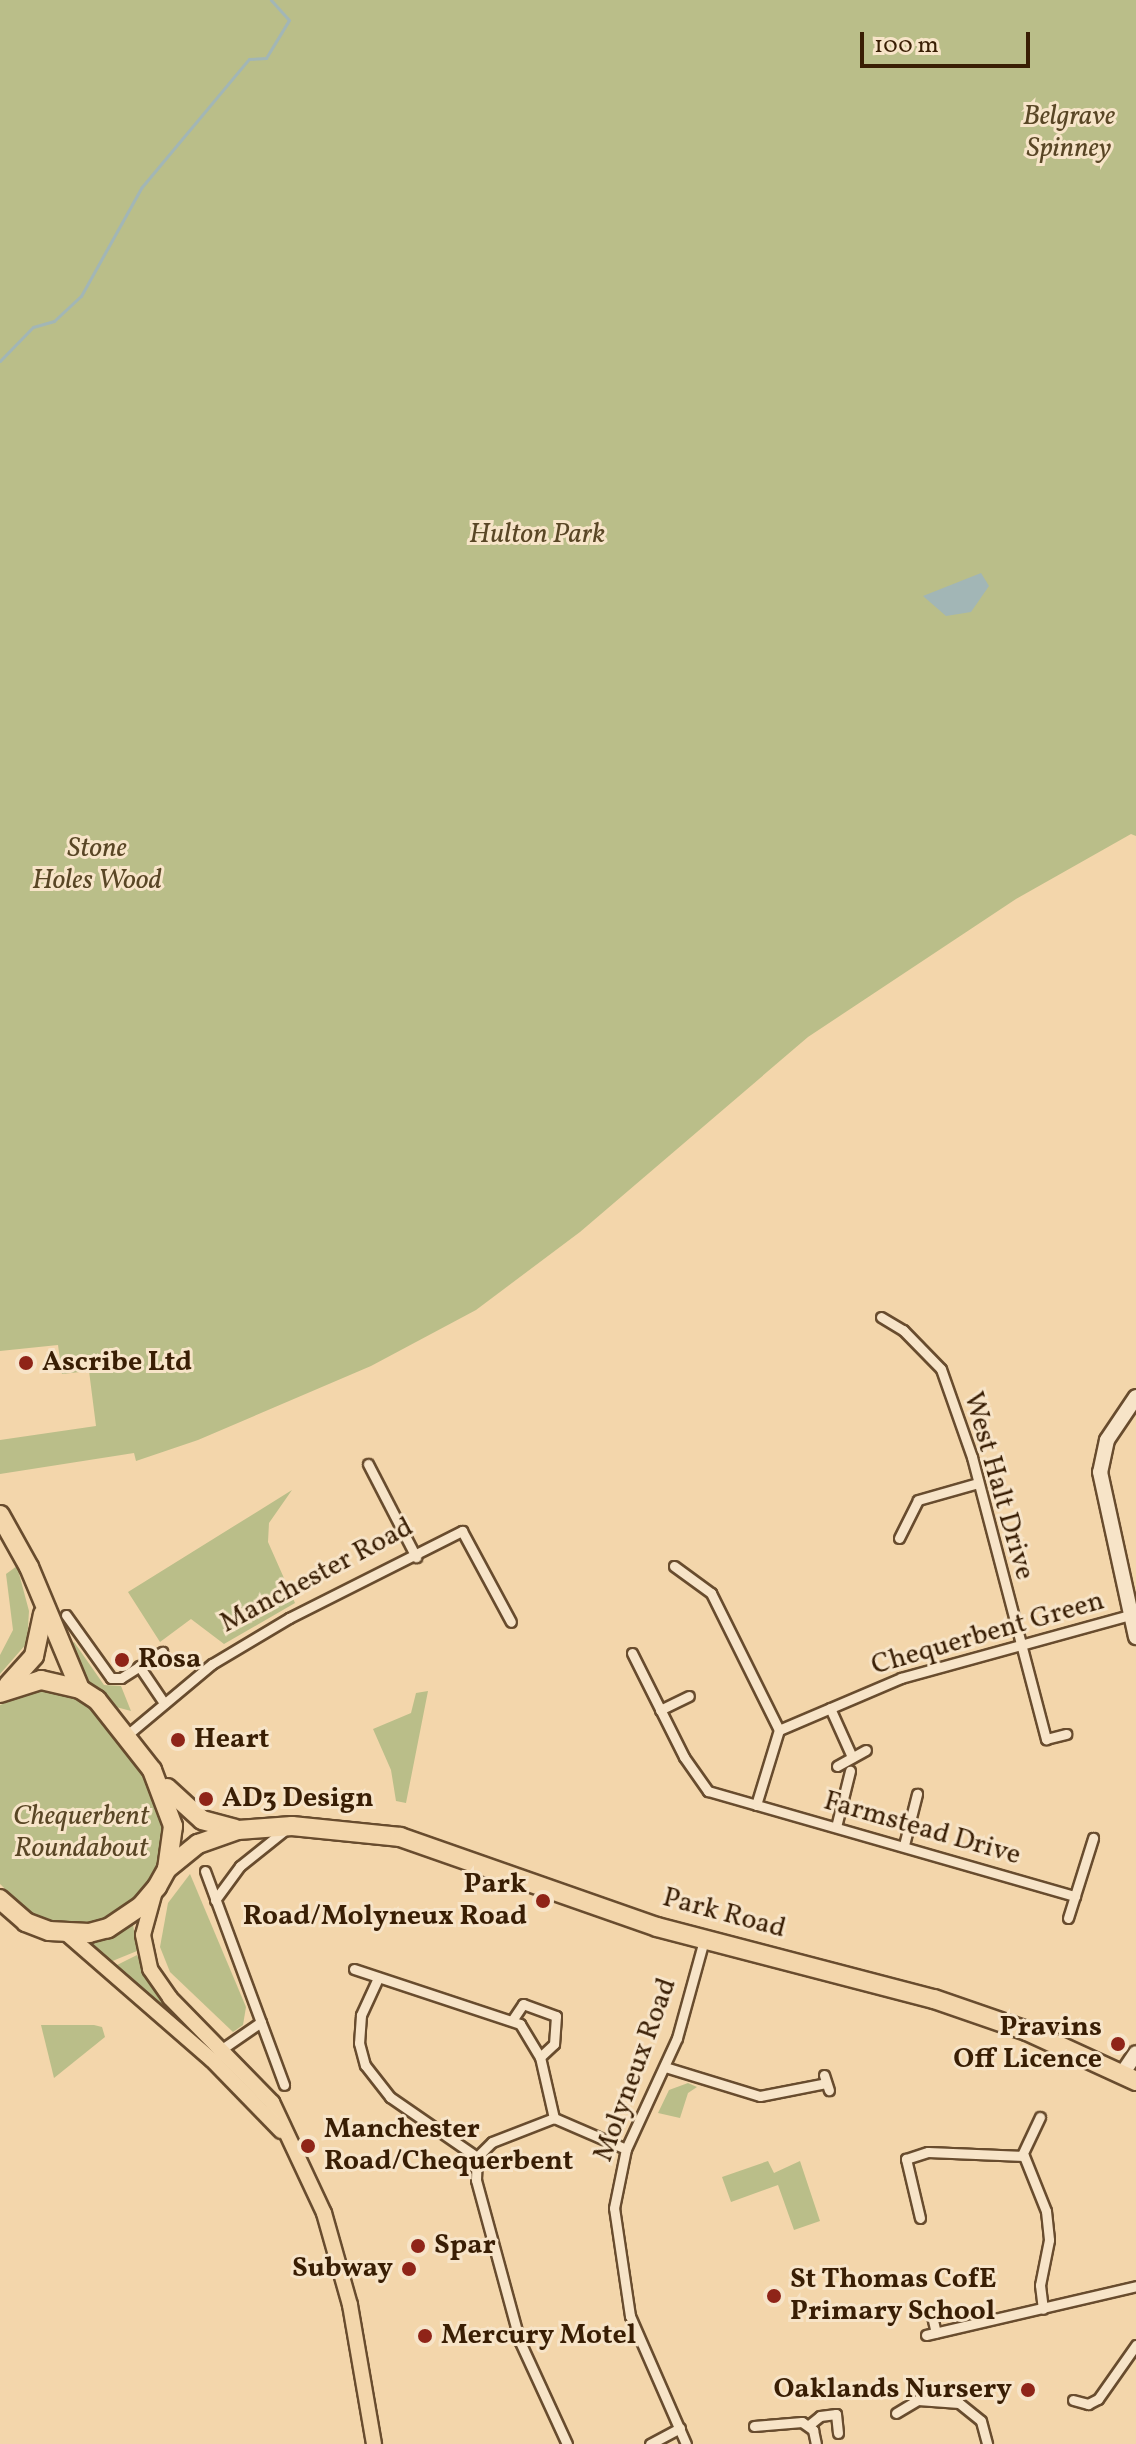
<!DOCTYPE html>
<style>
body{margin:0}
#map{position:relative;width:1136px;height:2444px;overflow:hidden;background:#f3d6ab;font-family:Vollkorn,serif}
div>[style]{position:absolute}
.green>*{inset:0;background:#babe89}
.water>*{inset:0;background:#a2b6b6}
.stream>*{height:3px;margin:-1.5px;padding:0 1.5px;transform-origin:1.5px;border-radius:1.5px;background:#a2b6b6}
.roads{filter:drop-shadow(2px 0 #684c2e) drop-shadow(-2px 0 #684c2e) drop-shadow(0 2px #684c2e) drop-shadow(0 -2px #684c2e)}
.street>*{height:9px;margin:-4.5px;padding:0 4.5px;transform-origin:4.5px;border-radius:4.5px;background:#f7e4c8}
.secondary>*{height:14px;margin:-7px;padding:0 7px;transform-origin:7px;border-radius:7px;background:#f7e4c8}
.primary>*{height:14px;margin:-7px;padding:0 7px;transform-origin:7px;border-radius:7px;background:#f3d6ab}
.highway>*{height:18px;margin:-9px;padding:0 9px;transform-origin:9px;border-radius:9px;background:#f3d6ab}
.dots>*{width:22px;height:22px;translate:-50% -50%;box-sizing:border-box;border:4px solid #f7e4c8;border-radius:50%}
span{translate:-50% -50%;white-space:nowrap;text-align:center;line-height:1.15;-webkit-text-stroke:6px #f7e4c8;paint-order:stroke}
.park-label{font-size:28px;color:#594625;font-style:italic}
.poi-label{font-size:28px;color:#391e04;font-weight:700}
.left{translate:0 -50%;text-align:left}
.right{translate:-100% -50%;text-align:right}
.street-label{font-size:28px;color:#391e04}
.scale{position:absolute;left:860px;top:32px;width:170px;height:36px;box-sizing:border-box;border:4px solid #391e04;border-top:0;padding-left:10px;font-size:24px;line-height:28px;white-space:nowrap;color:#391e04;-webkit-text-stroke:6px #f7e4c8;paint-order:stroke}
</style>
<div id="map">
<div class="green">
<div style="clip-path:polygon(0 0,1136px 0,1136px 836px,1131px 834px,1016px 899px,808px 1037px,580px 1232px,476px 1310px,371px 1366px,198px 1440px,136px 1461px,134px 1453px,0 1474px,0 1440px,96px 1426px,89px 1371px,62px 1374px,58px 1345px,0 1351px)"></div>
<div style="clip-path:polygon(292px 1490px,269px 1523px,268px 1542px,295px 1603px,224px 1644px,191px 1619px,160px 1642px,128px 1592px)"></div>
<div style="clip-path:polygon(17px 1566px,29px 1611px,27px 1643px,0 1674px,0 1655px,13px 1630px,6px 1574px)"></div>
<div style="clip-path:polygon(74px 1642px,104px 1685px,121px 1686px,131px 1711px,116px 1707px,80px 1673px,67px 1646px)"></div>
<div style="clip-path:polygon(41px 1689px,76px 1697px,105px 1720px,144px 1775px,164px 1826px,161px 1855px,149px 1882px,120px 1911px,88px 1924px,51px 1922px,31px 1914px,0 1884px,0 1705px)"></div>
<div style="clip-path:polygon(428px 1691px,406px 1803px,396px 1801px,391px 1770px,373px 1729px,411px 1713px,416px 1693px)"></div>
<div style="clip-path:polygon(190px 1874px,246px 2007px,243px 2025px,233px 2032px,170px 1972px,160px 1947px,168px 1903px)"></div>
<div style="clip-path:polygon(133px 1924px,137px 1951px,110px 1962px,86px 1942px)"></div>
<div style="clip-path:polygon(137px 1955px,157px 1995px,208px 2044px,115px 1966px)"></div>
<div style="clip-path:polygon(41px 2025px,94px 2025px,102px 2027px,105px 2037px,54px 2078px)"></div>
<div style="clip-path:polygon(688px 2083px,697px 2087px,688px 2093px,680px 2118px,658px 2113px,669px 2090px)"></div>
<div style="clip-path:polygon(768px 2161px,774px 2173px,800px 2161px,820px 2221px,794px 2230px,778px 2185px,731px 2202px,722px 2177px)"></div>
</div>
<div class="water">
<div style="clip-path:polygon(981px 573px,989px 586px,971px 612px,946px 616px,923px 596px)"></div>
</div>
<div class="stream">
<div style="left:0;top:361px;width:47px;rotate:-45.9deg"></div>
<div style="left:33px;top:327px;width:22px;rotate:-16deg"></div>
<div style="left:54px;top:321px;width:37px;rotate:-43deg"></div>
<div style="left:81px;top:296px;width:124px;rotate:-60.9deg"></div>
<div style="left:141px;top:188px;width:168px;rotate:-50.1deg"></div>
<div style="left:249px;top:59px;width:17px;rotate:-3deg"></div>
<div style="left:266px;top:58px;width:44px;rotate:-58.8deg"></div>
<div style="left:289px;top:20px;width:27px;rotate:-132deg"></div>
</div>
<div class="roads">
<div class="street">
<div style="left:881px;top:1317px;width:26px;rotate:31deg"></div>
<div style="left:903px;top:1330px;width:54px;rotate:45.7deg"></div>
<div style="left:941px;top:1369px;width:93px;rotate:70.6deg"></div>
<div style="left:972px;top:1457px;width:292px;rotate:75.3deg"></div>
<div style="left:1046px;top:1739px;width:21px;rotate:-14deg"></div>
<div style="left:368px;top:1464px;width:105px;rotate:62.7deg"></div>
<div style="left:899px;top:1538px;width:42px;rotate:-63.4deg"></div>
<div style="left:918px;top:1500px;width:62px;rotate:-15.8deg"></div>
<div style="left:674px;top:1566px;width:46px;rotate:36.1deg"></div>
<div style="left:711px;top:1593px;width:153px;rotate:63.6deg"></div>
<div style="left:66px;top:1615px;width:77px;rotate:54.5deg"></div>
<div style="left:111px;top:1678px;width:10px"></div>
<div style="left:121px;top:1678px;width:49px;rotate:-32.4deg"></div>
<div style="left:632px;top:1653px;width:116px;rotate:63.4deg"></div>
<div style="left:684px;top:1757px;width:42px;rotate:54.8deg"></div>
<div style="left:708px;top:1791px;width:382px;rotate:16deg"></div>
<div style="left:139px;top:1666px;width:45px;rotate:56deg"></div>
<div style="left:830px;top:1708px;width:54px;rotate:65.8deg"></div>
<div style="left:660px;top:1710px;width:32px;rotate:-26deg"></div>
<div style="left:779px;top:1730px;width:133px;rotate:-23.1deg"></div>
<div style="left:901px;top:1678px;width:237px;rotate:-15.4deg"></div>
<div style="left:127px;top:1735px;width:111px;rotate:-39.9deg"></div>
<div style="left:212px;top:1664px;width:90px;rotate:-30.9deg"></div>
<div style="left:289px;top:1618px;width:194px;rotate:-26.7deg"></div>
<div style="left:462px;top:1531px;width:103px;rotate:61.7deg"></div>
<div style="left:837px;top:1766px;width:33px;rotate:-29deg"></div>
<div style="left:756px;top:1805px;width:78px;rotate:-73deg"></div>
<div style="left:836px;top:1827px;width:58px;rotate:-76deg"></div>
<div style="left:904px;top:1845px;width:53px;rotate:-75.7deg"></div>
<div style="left:205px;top:1871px;width:228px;rotate:69.7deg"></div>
<div style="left:215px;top:1900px;width:42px;rotate:-53.7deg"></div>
<div style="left:240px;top:1866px;width:58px;rotate:-38.7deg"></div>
<div style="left:1068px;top:1918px;width:84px;rotate:-72.6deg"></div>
<div style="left:354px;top:1969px;width:175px;rotate:18.3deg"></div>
<div style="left:520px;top:2024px;width:39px;rotate:59deg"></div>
<div style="left:540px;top:2057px;width:63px;rotate:77.1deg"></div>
<div style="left:378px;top:1978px;width:41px;rotate:114.7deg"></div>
<div style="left:361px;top:2015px;width:28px;rotate:94deg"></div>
<div style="left:359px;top:2043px;width:23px;rotate:75deg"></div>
<div style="left:365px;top:2065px;width:41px;rotate:52deg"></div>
<div style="left:390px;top:2097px;width:106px;rotate:34.6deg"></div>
<div style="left:513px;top:2019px;width:18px;rotate:-56deg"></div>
<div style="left:523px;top:2004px;width:35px;rotate:20deg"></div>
<div style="left:556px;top:2016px;width:28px;rotate:94deg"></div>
<div style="left:554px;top:2044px;width:19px;rotate:137deg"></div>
<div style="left:219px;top:2051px;width:51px;rotate:-34.6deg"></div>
<div style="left:665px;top:2067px;width:99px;rotate:17deg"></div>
<div style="left:760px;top:2096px;width:67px;rotate:-11.1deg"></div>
<div style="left:824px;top:2075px;width:16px;rotate:72deg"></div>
<div style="left:1022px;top:2155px;width:42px;rotate:-64.7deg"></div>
<div style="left:920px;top:2218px;width:61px;rotate:-103.3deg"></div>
<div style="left:906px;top:2159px;width:23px;rotate:-18deg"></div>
<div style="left:928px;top:2152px;width:96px;rotate:2.4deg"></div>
<div style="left:1024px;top:2156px;width:59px;rotate:68.2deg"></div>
<div style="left:1046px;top:2211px;width:29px;rotate:84deg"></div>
<div style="left:1049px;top:2240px;width:46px;rotate:101.3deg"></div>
<div style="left:1040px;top:2285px;width:24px;rotate:83deg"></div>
<div style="left:932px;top:2316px;width:17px;rotate:77deg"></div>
<div style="left:926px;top:2335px;width:216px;rotate:-13.1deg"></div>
<div style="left:1073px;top:2400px;width:16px;rotate:15deg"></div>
<div style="left:1088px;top:2404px;width:11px;rotate:-27deg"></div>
<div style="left:1098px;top:2399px;width:66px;rotate:-54.9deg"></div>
<div style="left:896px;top:2413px;width:26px;rotate:-31deg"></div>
<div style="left:918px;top:2400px;width:41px;rotate:4.2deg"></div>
<div style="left:959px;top:2403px;width:28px;rotate:39deg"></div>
<div style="left:981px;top:2421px;width:24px;rotate:75deg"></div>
<div style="left:809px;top:2425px;width:14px;rotate:-39deg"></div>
<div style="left:820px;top:2416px;width:16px;rotate:-7deg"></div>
<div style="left:836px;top:2414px;width:19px;rotate:84deg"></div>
<div style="left:754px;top:2426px;width:48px;rotate:-4.8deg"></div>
<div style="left:802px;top:2422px;width:14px;rotate:36deg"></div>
<div style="left:813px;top:2430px;width:14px;rotate:78deg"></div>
<div style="left:567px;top:2444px;width:112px;rotate:-114.7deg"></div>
<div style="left:520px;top:2342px;width:168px;rotate:-105.2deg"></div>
<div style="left:476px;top:2180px;width:23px;rotate:-88deg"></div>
<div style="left:477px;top:2157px;width:21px;rotate:-45deg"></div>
<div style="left:492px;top:2142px;width:66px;rotate:-21.2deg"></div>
<div style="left:554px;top:2118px;width:78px;rotate:23.3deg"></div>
<div style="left:650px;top:2444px;width:34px;rotate:-28deg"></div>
<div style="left:686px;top:2444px;width:140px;rotate:-113.6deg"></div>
<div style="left:630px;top:2316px;width:109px;rotate:-98.4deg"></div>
<div style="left:614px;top:2208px;width:60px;rotate:-78.5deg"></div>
<div style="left:626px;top:2149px;width:122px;rotate:-65.3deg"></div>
<div style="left:677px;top:2038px;width:102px;rotate:-74.6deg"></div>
</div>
<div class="secondary">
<div style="left:1136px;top:1397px;width:52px;rotate:124deg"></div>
<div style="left:1107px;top:1440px;width:33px;rotate:102deg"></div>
<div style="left:1100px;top:1472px;width:169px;rotate:77.7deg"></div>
<div style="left:1122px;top:2074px;width:25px;rotate:-56deg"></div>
</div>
<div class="primary">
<div style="left:154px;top:1895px;width:41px;rotate:105.4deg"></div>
<div style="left:143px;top:1935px;width:35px;rotate:78deg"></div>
<div style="left:150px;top:1969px;width:35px;rotate:55deg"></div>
<div style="left:170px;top:1998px;width:146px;rotate:45.6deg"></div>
<div style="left:272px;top:2102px;width:123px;rotate:64.9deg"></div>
<div style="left:324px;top:2213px;width:96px;rotate:74.2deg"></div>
<div style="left:350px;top:2305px;width:141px;rotate:80.2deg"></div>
<div style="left:67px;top:1934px;width:192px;rotate:41deg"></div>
<div style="left:212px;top:2060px;width:99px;rotate:45.8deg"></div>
</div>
<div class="highway">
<div style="left:0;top:1515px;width:60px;rotate:60.9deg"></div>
<div style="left:29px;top:1567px;width:132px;rotate:67.3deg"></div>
<div style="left:8px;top:1685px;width:39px;rotate:-48deg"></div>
<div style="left:34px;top:1656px;width:43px;rotate:-77.9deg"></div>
<div style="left:0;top:1693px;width:43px;rotate:-17.6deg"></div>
<div style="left:41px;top:1680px;width:40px;rotate:13deg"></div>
<div style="left:80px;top:1689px;width:20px;rotate:33deg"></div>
<div style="left:97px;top:1700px;width:89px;rotate:51.8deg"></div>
<div style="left:152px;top:1770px;width:60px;rotate:69.4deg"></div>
<div style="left:173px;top:1826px;width:43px;rotate:97.9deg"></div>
<div style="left:167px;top:1869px;width:21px;rotate:119deg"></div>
<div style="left:157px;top:1887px;width:25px;rotate:130deg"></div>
<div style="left:141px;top:1906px;width:40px;rotate:146deg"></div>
<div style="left:108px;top:1928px;width:20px;rotate:165deg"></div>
<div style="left:89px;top:1933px;width:40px;rotate:-177.1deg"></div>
<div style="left:49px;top:1931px;width:25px;rotate:-159deg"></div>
<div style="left:26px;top:1922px;width:35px;rotate:-139deg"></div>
<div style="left:167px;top:1788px;width:47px;rotate:42.4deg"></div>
<div style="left:202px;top:1820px;width:34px;rotate:15deg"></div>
<div style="left:167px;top:1869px;width:40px;rotate:-39deg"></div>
<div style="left:198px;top:1844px;width:42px;rotate:-19.3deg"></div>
<div style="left:238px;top:1830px;width:54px;rotate:-4.2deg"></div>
<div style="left:292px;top:1826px;width:109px;rotate:5.8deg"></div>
<div style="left:400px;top:1837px;width:272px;rotate:19.3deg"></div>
<div style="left:657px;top:1927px;width:286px;rotate:14.6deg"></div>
<div style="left:934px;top:1999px;width:98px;rotate:19deg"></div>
<div style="left:1027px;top:2031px;width:120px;rotate:24.6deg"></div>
</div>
</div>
<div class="dots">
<div style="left:26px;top:1363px;background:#8f2418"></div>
<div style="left:122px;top:1660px;background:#8f2418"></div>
<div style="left:178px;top:1740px;background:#8f2418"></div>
<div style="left:206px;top:1799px;background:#8f2418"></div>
<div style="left:543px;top:1901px;background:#8f2418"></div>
<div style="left:1118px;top:2044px;background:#8f2418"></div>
<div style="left:308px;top:2146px;background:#8f2418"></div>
<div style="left:418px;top:2246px;background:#8f2418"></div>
<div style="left:409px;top:2269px;background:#8f2418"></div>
<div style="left:774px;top:2296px;background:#8f2418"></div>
<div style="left:425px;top:2336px;background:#8f2418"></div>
<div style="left:1028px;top:2390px;background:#8f2418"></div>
</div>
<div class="park-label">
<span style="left:1069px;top:133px">Belgrave<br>Spinney</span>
<span style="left:537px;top:535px">Hulton Park</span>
<span style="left:97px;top:865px">Stone<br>Holes Wood</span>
<span style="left:81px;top:1833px">Chequerbent<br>Roundabout</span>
</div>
<div class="poi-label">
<span class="left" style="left:42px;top:1363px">Ascribe Ltd</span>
<span class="left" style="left:138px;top:1660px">Rosa</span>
<span class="left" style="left:194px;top:1740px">Heart</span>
<span class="left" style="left:222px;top:1799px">AD3 Design</span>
<span class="right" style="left:527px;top:1901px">Park<br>Road/Molyneux Road</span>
<span class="right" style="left:1102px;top:2044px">Pravins<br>Off Licence</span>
<span class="left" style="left:324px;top:2146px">Manchester<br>Road/Chequerbent</span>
<span class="left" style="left:434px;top:2246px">Spar</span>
<span class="right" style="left:393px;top:2269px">Subway</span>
<span class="left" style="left:790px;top:2296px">St Thomas CofE<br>Primary School</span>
<span class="left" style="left:441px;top:2336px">Mercury Motel</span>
<span class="right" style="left:1012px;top:2390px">Oaklands Nursery</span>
</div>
<div class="street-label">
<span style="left:998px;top:1486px;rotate:74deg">West Halt Drive</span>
<span style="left:317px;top:1576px;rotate:-28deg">Manchester Road</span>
<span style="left:988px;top:1634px;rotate:-16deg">Chequerbent Green</span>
<span style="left:922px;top:1829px;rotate:16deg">Farmstead Drive</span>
<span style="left:724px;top:1914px;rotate:15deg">Park Road</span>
<span style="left:636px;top:2070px;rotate:-70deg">Molyneux Road</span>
</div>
<div class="scale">100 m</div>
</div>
